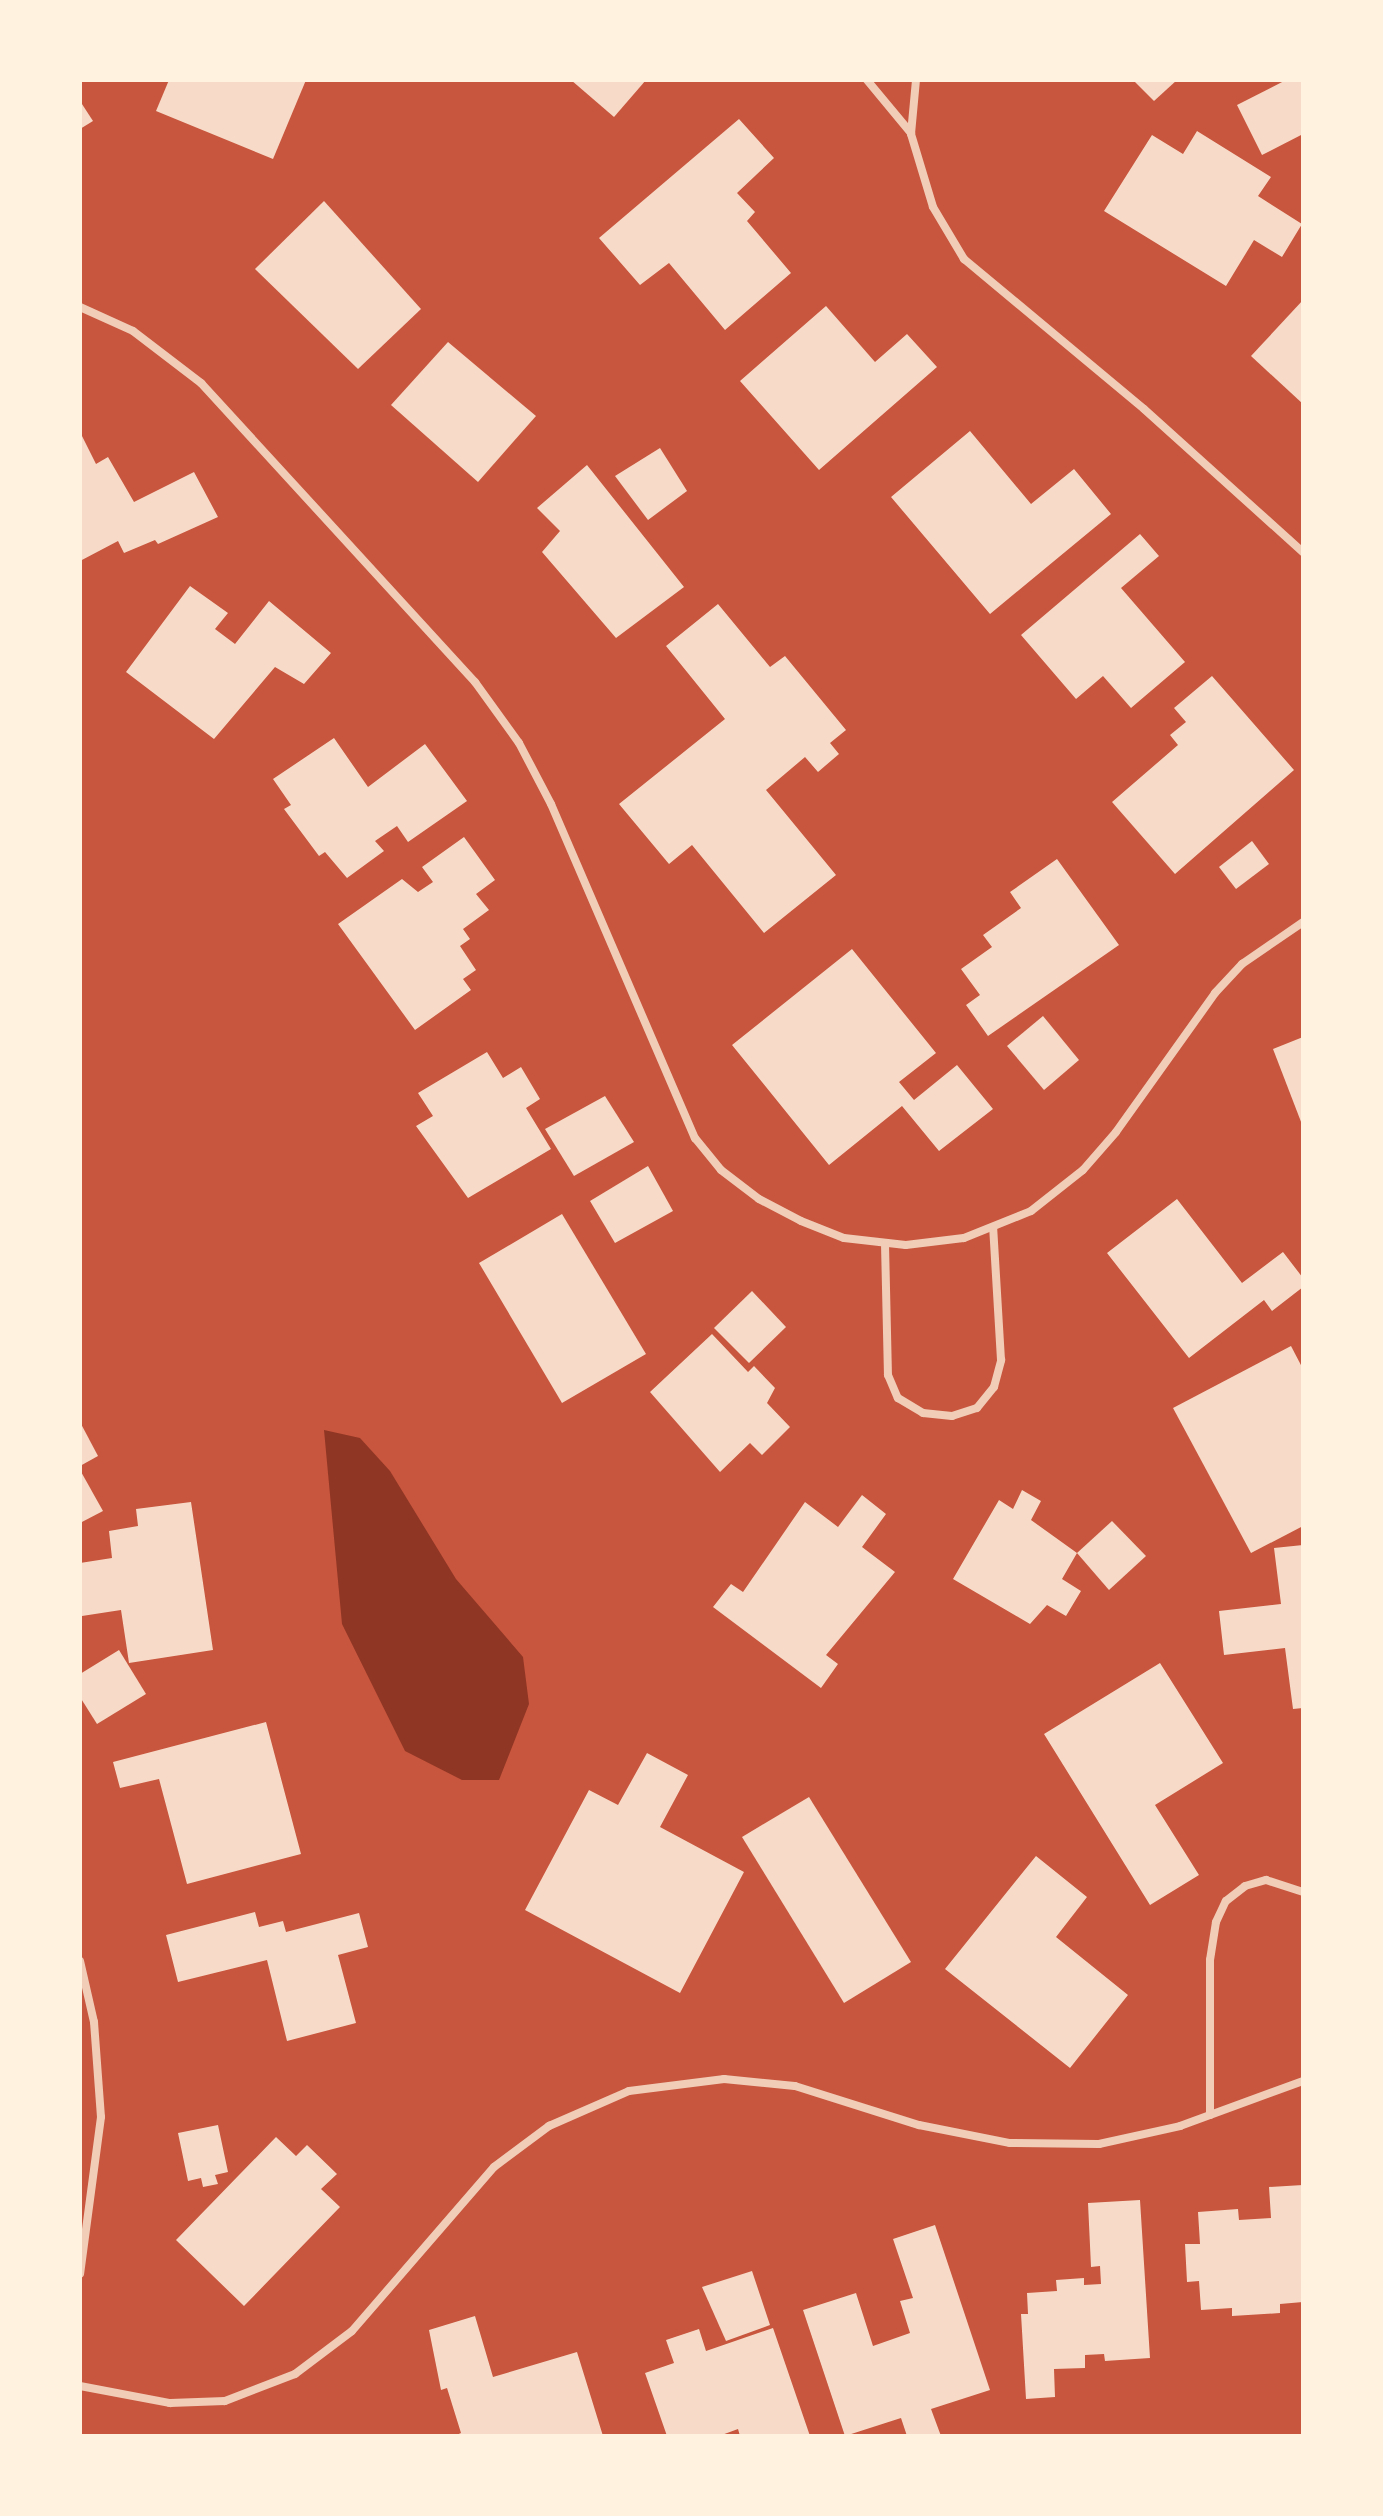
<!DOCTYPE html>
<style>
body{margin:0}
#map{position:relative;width:1383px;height:2516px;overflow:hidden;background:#c8553d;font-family:"Roboto Serif",serif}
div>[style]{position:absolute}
.water>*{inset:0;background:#8f3625}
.building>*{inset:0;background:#f7dbc8}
.minor>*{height:8px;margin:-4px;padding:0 4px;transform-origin:4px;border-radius:4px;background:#f1ccb7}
span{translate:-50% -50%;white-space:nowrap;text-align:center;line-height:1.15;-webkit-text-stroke:6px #fff3e0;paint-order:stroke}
.frame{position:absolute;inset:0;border:82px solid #fff3e0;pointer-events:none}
</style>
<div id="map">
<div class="water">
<div style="clip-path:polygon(324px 1430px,360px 1438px,390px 1471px,456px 1579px,523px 1657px,529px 1704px,499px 1780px,462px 1780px,405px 1751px,342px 1624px)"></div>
</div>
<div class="building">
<div style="clip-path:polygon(169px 80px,306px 80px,273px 159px,156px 111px)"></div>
<div style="clip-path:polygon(571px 80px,646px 80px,614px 117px)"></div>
<div style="clip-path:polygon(1133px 80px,1177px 80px,1154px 101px)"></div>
<div style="clip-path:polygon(1286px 80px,1303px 80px,1303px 134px,1262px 155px,1237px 105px)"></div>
<div style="clip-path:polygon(80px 101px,93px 121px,80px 129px)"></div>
<div style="clip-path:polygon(739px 119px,774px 158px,737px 193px,755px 212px,747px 221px,791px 273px,725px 330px,669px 263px,640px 285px,599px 238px)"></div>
<div style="clip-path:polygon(1197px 131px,1271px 177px,1258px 196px,1302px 224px,1282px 257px,1254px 240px,1226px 286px,1104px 211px,1152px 135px,1183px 154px)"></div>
<div style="clip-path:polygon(324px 201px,421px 309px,358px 369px,255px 269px)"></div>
<div style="clip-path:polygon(1303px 300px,1303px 404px,1251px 356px)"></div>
<div style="clip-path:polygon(826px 306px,875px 362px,907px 334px,937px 367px,819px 470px,740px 381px)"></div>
<div style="clip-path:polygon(448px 342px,536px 416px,478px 482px,391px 405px)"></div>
<div style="clip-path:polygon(970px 431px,1031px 504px,1074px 469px,1111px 514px,990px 614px,891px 497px)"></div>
<div style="clip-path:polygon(80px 432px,96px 464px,108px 457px,134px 502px,194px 472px,218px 517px,158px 544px,155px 540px,124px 553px,118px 541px,80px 561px)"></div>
<div style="clip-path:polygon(660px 448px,687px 491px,648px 520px,615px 476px)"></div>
<div style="clip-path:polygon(587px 465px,684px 587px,616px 638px,542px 552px,560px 531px,537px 508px)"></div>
<div style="clip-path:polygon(1140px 534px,1159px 556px,1121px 588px,1185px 662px,1131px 708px,1103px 676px,1076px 699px,1021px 635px)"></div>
<div style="clip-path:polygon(190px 586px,228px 613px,215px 629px,235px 644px,269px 601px,331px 653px,304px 684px,275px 667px,214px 739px,126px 672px)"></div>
<div style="clip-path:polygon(718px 604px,770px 667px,785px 656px,846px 730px,830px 743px,839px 754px,818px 772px,805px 757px,766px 790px,836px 875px,764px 933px,692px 845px,669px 864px,619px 804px,725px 719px,666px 646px)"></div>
<div style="clip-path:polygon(1212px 676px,1294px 770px,1175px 874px,1112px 802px,1178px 745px,1170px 735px,1186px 722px,1174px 708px)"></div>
<div style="clip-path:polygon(334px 738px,368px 787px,425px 744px,467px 801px,408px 842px,397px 826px,375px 841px,384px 851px,347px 878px,325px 852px,319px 856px,284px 809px,291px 805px,273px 779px)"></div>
<div style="clip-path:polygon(464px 837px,495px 880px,476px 894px,489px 910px,463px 929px,470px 939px,460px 946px,476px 970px,463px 979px,471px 990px,415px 1030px,338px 924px,402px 879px,418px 892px,433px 882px,422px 867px)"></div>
<div style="clip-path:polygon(1252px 841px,1269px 864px,1236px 889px,1219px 867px)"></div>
<div style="clip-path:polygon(1057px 859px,1119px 945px,988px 1036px,966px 1005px,980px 995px,961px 969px,992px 947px,983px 935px,1021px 908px,1010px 892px)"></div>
<div style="clip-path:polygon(852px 949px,936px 1053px,899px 1082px,914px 1100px,957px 1065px,993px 1109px,939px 1151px,902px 1106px,829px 1165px,732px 1045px)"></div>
<div style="clip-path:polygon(1043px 1016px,1079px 1060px,1044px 1090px,1007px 1046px)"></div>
<div style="clip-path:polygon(1303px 1037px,1303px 1127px,1273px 1049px)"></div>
<div style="clip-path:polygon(487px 1052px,503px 1078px,521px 1067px,540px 1099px,526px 1108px,551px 1149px,468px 1198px,416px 1126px,433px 1116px,418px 1093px)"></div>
<div style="clip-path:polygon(605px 1096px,634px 1142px,574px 1176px,545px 1129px)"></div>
<div style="clip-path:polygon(648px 1166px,673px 1211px,615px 1243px,590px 1201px)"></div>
<div style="clip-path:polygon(1177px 1199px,1242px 1283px,1283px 1252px,1303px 1278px,1303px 1287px,1272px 1311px,1264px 1300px,1189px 1358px,1107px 1253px)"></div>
<div style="clip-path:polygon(562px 1214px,646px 1354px,562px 1403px,479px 1263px)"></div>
<div style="clip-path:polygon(752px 1291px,786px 1327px,749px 1363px,714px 1328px)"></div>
<div style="clip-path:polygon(712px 1334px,748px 1372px,754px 1366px,775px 1388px,767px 1403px,790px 1427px,762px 1455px,750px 1443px,720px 1472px,650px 1392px)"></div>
<div style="clip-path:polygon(1291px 1346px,1303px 1369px,1303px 1526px,1251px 1553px,1173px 1408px)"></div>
<div style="clip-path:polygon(80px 1422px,98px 1456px,80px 1466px)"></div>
<div style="clip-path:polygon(80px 1470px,103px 1511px,80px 1523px)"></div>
<div style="clip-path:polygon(1022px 1490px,1041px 1501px,1031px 1520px,1077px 1553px,1062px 1579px,1081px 1591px,1066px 1616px,1047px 1605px,1030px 1624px,953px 1579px,999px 1500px,1013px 1509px)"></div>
<div style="clip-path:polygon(862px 1495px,886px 1514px,862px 1547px,895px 1572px,826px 1655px,838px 1664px,821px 1688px,713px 1607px,731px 1584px,743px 1592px,805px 1502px,838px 1527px)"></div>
<div style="clip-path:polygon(191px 1502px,213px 1650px,129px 1663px,121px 1610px,82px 1616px,80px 1563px,112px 1558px,109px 1531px,138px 1526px,136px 1509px)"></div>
<div style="clip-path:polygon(1112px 1521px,1146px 1556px,1109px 1590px,1077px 1553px)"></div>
<div style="clip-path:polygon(1303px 1545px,1303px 1708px,1293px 1709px,1285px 1648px,1224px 1655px,1219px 1611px,1281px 1604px,1274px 1548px)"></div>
<div style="clip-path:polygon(119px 1650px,146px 1694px,97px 1724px,80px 1697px,80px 1674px)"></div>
<div style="clip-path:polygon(1160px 1663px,1223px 1763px,1155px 1805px,1199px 1875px,1150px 1905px,1044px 1734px)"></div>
<div style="clip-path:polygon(266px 1722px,301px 1854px,187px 1884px,159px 1779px,120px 1788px,113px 1762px)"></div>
<div style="clip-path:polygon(647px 1753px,688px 1775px,660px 1827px,744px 1872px,680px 1993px,525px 1910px,589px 1790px,618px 1805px)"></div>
<div style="clip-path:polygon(809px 1797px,911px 1962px,844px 2003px,742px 1837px)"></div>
<div style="clip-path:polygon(1036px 1856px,1087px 1897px,1056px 1937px,1128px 1995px,1070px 2068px,945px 1969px)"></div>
<div style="clip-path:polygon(255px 1912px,259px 1927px,283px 1921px,286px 1932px,359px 1913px,368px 1947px,338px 1955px,356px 2023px,287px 2041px,267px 1960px,178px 1982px,166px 1935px)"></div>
<div style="clip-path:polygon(218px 2125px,228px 2172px,215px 2175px,218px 2184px,203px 2187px,201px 2178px,188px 2181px,178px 2133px)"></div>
<div style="clip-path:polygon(276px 2137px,296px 2156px,307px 2145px,337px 2174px,321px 2189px,340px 2207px,244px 2306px,176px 2240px)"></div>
<div style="clip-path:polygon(1303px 2185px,1303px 2302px,1280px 2304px,1280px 2313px,1232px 2316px,1232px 2308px,1201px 2310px,1199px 2281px,1187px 2282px,1185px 2244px,1200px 2244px,1198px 2212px,1238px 2209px,1239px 2220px,1271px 2218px,1269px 2187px)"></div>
<div style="clip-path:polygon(1140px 2200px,1150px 2358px,1105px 2361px,1104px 2354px,1085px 2355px,1085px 2368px,1054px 2369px,1055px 2397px,1026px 2399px,1021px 2314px,1028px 2314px,1027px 2293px,1057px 2291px,1056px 2280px,1084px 2278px,1084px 2285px,1101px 2284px,1100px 2266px,1091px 2267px,1088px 2203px)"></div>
<div style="clip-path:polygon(935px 2225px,990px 2390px,931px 2409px,941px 2436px,907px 2436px,901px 2418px,845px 2436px,803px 2310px,856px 2293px,873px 2346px,910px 2333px,900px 2301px,913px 2298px,893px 2239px)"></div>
<div style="clip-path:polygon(752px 2271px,770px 2325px,726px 2341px,702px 2287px)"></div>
<div style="clip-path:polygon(475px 2316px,493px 2377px,577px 2352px,603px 2436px,454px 2436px,461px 2433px,447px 2388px,441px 2390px,429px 2330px)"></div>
<div style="clip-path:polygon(773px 2328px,810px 2436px,740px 2436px,738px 2429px,719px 2436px,667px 2436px,645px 2373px,674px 2363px,666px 2340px,699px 2329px,706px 2351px)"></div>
</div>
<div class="minor">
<div style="left:867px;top:80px;width:69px;rotate:50.3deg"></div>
<div style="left:916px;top:80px;width:54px;rotate:95.3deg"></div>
<div style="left:911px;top:134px;width:76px;rotate:73.2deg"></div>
<div style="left:933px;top:207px;width:61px;rotate:59.2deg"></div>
<div style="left:964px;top:259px;width:234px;rotate:39.8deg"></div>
<div style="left:1144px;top:409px;width:214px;rotate:42deg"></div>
<div style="left:80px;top:307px;width:58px;rotate:24.4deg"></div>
<div style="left:133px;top:331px;width:86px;rotate:37.4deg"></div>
<div style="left:201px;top:383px;width:406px;rotate:47.5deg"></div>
<div style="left:475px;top:682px;width:75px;rotate:54.2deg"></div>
<div style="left:519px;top:743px;width:69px;rotate:62.3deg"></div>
<div style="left:551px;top:804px;width:364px;rotate:66.7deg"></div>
<div style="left:695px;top:1138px;width:41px;rotate:50.9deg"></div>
<div style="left:721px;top:1170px;width:48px;rotate:37.3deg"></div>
<div style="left:759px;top:1199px;width:47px;rotate:27.6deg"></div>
<div style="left:801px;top:1221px;width:46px;rotate:21.6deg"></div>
<div style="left:844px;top:1238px;width:62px;rotate:6.4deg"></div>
<div style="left:906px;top:1245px;width:58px;rotate:-6.9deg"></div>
<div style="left:964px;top:1238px;width:72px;rotate:-21.9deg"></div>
<div style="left:1031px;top:1211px;width:66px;rotate:-38.3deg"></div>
<div style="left:1083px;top:1170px;width:50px;rotate:-49deg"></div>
<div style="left:1116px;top:1132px;width:171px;rotate:-54.5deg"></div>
<div style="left:1215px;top:993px;width:40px;rotate:-47deg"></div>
<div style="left:1242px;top:964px;width:74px;rotate:-34.5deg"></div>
<div style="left:885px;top:1244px;width:131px;rotate:88.7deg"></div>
<div style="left:888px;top:1375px;width:25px;rotate:67deg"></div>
<div style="left:898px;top:1398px;width:29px;rotate:31deg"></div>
<div style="left:923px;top:1413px;width:29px;rotate:6deg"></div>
<div style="left:952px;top:1416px;width:26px;rotate:-18deg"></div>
<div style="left:977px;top:1408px;width:27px;rotate:-51deg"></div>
<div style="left:994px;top:1387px;width:28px;rotate:-75deg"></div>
<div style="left:1001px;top:1360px;width:133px;rotate:-93.4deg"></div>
<div style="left:80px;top:1961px;width:63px;rotate:77.1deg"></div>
<div style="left:94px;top:2022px;width:95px;rotate:85.8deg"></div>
<div style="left:101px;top:2117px;width:158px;rotate:97.6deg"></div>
<div style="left:1210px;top:2115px;width:155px;rotate:-90deg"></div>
<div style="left:1210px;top:1960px;width:38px;rotate:-81deg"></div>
<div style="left:1216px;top:1922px;width:23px;rotate:-65deg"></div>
<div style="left:1226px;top:1901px;width:24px;rotate:-38deg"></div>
<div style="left:1245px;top:1886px;width:22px;rotate:-16deg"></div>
<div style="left:1266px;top:1880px;width:39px;rotate:18deg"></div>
<div style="left:80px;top:2386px;width:92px;rotate:10.7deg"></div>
<div style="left:170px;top:2403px;width:55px;rotate:-2.1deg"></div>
<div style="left:225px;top:2401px;width:75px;rotate:-21.1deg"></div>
<div style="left:295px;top:2374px;width:71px;rotate:-37deg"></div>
<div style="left:352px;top:2331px;width:217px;rotate:-49.1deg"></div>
<div style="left:494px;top:2167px;width:69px;rotate:-36.7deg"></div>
<div style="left:549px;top:2126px;width:87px;rotate:-23.6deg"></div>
<div style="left:629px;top:2091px;width:96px;rotate:-7.2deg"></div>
<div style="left:724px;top:2079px;width:71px;rotate:5.6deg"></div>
<div style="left:795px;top:2086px;width:130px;rotate:17.5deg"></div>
<div style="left:919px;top:2125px;width:93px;rotate:11.2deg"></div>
<div style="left:1010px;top:2143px;width:89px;rotate:0.6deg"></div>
<div style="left:1099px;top:2144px;width:83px;rotate:-12.5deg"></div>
<div style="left:1180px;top:2126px;width:131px;rotate:-20.1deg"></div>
</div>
<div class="frame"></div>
</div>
